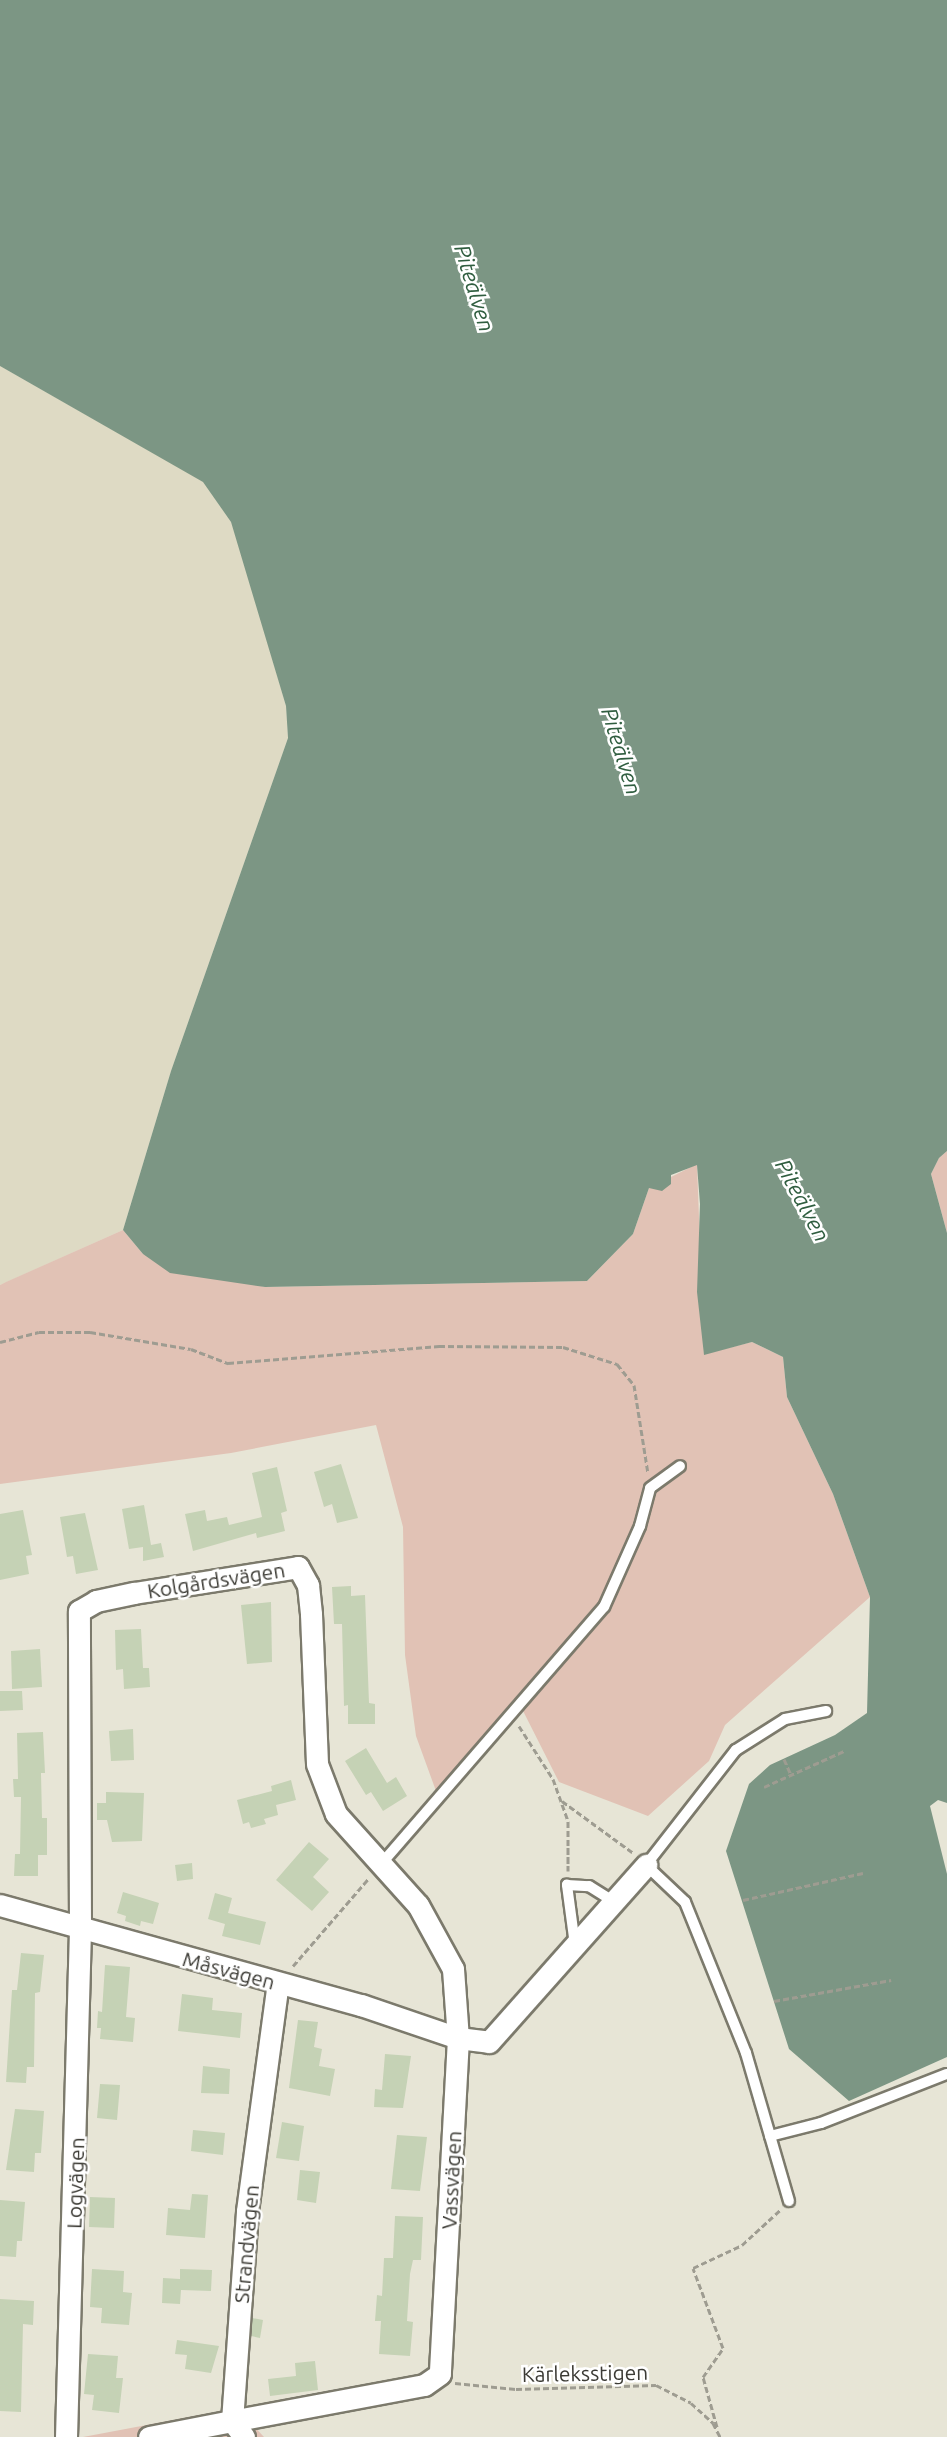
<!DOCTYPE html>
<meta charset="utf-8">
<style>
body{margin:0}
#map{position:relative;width:947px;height:2437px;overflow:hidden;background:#e7e5d6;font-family:Ubuntu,sans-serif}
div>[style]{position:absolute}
.built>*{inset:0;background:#dedac4}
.green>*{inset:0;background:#e1c2b5}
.water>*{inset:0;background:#7c9684}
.building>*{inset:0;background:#c5d2b5}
.path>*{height:3px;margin-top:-1.5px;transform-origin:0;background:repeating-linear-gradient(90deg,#9e9c91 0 6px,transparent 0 9px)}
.roads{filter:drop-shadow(2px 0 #7c7a6c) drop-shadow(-2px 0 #7c7a6c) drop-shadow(0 2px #7c7a6c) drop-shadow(0 -2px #7c7a6c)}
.lane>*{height:10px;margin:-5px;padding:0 5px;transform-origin:5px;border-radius:5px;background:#fff}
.street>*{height:21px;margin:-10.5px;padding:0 10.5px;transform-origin:10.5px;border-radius:10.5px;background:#fff}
span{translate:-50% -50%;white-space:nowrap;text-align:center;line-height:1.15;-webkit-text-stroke:5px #fff;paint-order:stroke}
.street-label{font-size:21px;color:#3c3b35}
.water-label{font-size:22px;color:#305e40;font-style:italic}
</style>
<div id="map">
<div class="built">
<div style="clip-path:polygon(0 366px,203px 481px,231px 522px,245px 564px,286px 706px,288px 738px,171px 1071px,123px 1230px,0 1285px)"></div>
</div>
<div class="green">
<div style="clip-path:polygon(947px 1151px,947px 1233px,931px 1174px,939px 1158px)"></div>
<div style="clip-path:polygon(697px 1164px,704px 1354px,752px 1342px,783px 1357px,787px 1397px,833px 1494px,870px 1597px,725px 1725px,709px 1761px,648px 1816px,559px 1782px,518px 1701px,436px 1791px,416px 1736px,405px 1655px,403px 1527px,376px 1425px,231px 1453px,0 1484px,0 1285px,6px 1282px,123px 1230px,143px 1254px,265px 1287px,587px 1281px,633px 1234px,649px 1188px)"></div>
<div style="clip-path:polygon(237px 2408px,264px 2437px,83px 2437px)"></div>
</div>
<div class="water">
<div style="clip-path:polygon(0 0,947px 0,947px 1151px,939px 1158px,931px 1174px,947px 1233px,947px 1803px,938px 1800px,930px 1806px,947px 1874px,947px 2057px,849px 2101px,789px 2049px,726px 1851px,749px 1784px,770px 1765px,835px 1735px,867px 1713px,870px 1597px,833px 1494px,787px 1397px,783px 1357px,752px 1342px,704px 1355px,697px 1292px,700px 1204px,697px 1165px,671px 1175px,671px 1184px,662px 1191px,649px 1188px,633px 1234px,587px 1281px,265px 1287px,170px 1273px,143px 1254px,123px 1230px,171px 1071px,288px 738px,286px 706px,231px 522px,203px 482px,0 366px)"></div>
</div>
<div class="building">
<div style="clip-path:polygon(341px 1464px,358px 1518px,337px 1523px,332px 1504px,324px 1507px,314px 1472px)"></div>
<div style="clip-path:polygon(277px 1467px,287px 1511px,281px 1513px,285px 1531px,257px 1538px,256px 1533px,193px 1551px,185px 1514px,205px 1510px,207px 1521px,227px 1517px,229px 1525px,262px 1517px,252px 1473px)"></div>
<div style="clip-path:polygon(144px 1505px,151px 1545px,161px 1543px,164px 1557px,143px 1561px,143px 1547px,129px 1549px,122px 1509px)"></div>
<div style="clip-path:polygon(23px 1510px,32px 1555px,26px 1556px,29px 1574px,0 1580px,0 1514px)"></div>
<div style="clip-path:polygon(85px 1513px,98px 1570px,76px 1574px,73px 1556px,67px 1557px,60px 1517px)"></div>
<div style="clip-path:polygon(351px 1586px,351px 1596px,365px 1595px,369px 1703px,375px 1704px,375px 1724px,348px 1724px,348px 1705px,344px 1706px,342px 1624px,334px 1624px,332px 1587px)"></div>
<div style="clip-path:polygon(271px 1602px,272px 1662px,247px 1664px,241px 1605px)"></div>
<div style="clip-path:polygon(141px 1629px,143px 1668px,149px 1668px,150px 1687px,124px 1689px,123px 1669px,116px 1670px,115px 1630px)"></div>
<div style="clip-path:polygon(40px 1649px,42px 1687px,12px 1689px,11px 1651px)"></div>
<div style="clip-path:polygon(0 1691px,22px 1691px,23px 1710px,0 1711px)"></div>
<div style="clip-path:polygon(133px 1729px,134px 1760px,111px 1761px,109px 1731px)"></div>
<div style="clip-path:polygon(43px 1732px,45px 1773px,41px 1773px,42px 1818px,47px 1818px,47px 1855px,38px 1855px,38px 1876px,14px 1876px,15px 1854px,20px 1854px,21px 1797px,14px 1797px,13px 1779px,18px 1779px,17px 1733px)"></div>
<div style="clip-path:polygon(366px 1748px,387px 1783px,396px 1777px,407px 1796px,383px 1811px,371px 1792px,366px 1795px,345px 1761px)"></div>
<div style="clip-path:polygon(291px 1780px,296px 1800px,276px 1805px,278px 1815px,264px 1819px,266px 1824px,251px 1828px,249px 1822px,243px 1824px,237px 1800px,272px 1791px,271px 1786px)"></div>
<div style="clip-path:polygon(106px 1792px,144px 1793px,142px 1841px,112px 1842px,107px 1820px,97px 1820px,97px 1803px,106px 1803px)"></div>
<div style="clip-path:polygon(309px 1842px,329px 1859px,313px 1877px,329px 1892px,312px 1911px,276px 1880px)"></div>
<div style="clip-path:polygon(192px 1863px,193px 1879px,177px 1881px,175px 1865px)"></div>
<div style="clip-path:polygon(123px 1892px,159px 1903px,153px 1924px,141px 1921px,140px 1926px,125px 1921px,126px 1916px,117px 1913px)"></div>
<div style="clip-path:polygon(215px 1893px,232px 1898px,228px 1913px,266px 1922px,260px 1945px,222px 1936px,225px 1924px,208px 1919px)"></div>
<div style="clip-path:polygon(21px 1953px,44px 1955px,40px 1992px,35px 1993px,34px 2067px,27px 2067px,26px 2083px,6px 2082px,12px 1990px,17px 1990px)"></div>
<div style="clip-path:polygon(105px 1965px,130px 1967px,126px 2017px,135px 2018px,133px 2042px,100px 2039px,101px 2028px,97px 2028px,98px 2011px,102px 2012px)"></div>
<div style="clip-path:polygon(182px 1994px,213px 1998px,212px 2010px,242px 2013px,240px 2038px,178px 2031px)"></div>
<div style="clip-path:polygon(298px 2020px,318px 2022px,314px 2047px,322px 2049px,319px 2066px,335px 2069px,330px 2096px,289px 2088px)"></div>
<div style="clip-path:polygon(385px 2054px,411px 2056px,403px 2108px,374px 2107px,375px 2089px,382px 2090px)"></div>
<div style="clip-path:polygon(203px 2066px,230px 2069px,229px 2094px,201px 2093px)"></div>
<div style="clip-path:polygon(100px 2084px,120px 2085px,117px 2120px,97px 2118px)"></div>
<div style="clip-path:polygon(15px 2109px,44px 2111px,41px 2153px,35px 2153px,34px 2172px,6px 2170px)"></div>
<div style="clip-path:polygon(282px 2122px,304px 2126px,299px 2161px,276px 2158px)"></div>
<div style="clip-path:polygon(193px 2130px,225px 2133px,223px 2155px,191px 2151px)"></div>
<div style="clip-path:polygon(397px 2135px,427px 2137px,420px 2191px,391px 2189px)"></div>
<div style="clip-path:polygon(300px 2170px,320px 2172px,316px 2203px,297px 2200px)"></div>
<div style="clip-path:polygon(192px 2194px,208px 2195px,205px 2238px,166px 2235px,168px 2208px,190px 2210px)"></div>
<div style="clip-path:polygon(90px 2197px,115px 2198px,114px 2228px,89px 2227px)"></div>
<div style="clip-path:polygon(0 2200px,25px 2202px,22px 2241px,17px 2241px,16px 2257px,0 2256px)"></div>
<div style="clip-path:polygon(395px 2216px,423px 2217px,421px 2260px,413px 2260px,410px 2274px,407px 2321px,413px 2322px,410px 2356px,379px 2354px,381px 2321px,375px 2321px,377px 2295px,382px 2296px,384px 2258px,393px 2258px)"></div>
<div style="clip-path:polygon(92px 2269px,124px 2271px,123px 2292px,132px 2293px,129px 2325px,101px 2323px,102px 2308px,90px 2307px)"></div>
<div style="clip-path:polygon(180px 2269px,212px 2270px,211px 2291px,181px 2290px,180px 2304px,162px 2303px,163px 2278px,180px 2279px)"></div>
<div style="clip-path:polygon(0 2299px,34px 2301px,33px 2325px,23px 2324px,21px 2412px,0 2411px)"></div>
<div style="clip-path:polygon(252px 2318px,263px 2320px,260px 2338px,251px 2336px)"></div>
<div style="clip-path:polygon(177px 2340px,219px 2346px,211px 2373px,185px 2369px,187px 2355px,175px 2354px)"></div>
<div style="clip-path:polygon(88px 2354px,118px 2356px,116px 2378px,123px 2378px,119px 2413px,92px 2410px,94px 2395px,84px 2394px)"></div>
<div style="clip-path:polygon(315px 2361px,318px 2390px,270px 2396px,268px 2379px,296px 2376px,295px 2363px)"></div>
</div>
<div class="path">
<div style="left:0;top:1342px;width:40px;rotate:-14.4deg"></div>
<div style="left:39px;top:1332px;width:51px"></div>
<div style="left:90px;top:1332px;width:102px;rotate:9.6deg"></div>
<div style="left:191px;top:1349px;width:40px;rotate:21deg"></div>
<div style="left:228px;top:1363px;width:212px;rotate:-4.6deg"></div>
<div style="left:439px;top:1346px;width:124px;rotate:0.5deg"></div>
<div style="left:563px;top:1347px;width:57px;rotate:17.5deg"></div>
<div style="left:617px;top:1364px;width:27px;rotate:51deg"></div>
<div style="left:634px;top:1385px;width:89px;rotate:81deg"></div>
<div style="left:519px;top:1726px;width:63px;rotate:57.3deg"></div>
<div style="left:553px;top:1779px;width:45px;rotate:70.3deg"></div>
<div style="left:568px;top:1821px;width:50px;rotate:90deg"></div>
<div style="left:784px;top:1759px;width:17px;rotate:66deg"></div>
<div style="left:764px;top:1787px;width:88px;rotate:-24.2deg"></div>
<div style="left:562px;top:1801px;width:87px;rotate:36.1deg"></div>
<div style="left:743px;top:1900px;width:123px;rotate:-12.7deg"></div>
<div style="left:293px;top:1966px;width:116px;rotate:-49.2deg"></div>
<div style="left:774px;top:2001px;width:119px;rotate:-10.2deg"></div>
<div style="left:455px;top:2383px;width:61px;rotate:5.6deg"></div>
<div style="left:516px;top:2389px;width:140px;rotate:-1.6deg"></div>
<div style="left:656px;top:2385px;width:39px;rotate:27deg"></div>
<div style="left:691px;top:2403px;width:30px;rotate:42deg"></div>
<div style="left:713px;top:2423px;width:16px;rotate:63deg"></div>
<div style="left:717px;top:2427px;width:52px;rotate:-105.6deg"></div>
<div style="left:703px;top:2377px;width:35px;rotate:-55deg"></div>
<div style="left:723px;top:2348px;width:85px;rotate:-110.6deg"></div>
<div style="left:693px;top:2268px;width:54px;rotate:-25.1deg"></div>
<div style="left:742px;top:2245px;width:52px;rotate:-42.6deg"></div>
</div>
<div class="roads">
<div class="lane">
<div style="left:382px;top:1863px;width:339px;rotate:-49.1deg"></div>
<div style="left:604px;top:1607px;width:89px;rotate:-66deg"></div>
<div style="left:640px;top:1526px;width:39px;rotate:-75deg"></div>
<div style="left:650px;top:1488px;width:37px;rotate:-36deg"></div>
<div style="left:575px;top:1945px;width:61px;rotate:-97.6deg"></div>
<div style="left:567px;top:1885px;width:22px;rotate:3deg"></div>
<div style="left:589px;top:1886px;width:31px;rotate:32deg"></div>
<div style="left:770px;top:2136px;width:53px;rotate:-14.3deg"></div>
<div style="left:821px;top:2123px;width:135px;rotate:-21.3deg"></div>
<div style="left:789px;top:2201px;width:154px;rotate:-106.2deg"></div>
<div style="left:746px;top:2053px;width:163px;rotate:-112deg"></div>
<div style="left:685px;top:1902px;width:54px;rotate:-136.5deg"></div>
<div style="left:646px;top:1865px;width:146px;rotate:-52deg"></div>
<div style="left:736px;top:1750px;width:58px;rotate:-32.3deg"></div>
<div style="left:785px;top:1719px;width:42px;rotate:-11deg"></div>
</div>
<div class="street">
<div style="left:0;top:1905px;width:375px;rotate:15.5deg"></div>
<div style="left:361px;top:2005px;width:102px;rotate:18.8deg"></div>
<div style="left:458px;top:2038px;width:31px;rotate:7deg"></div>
<div style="left:489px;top:2042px;width:237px;rotate:-48.4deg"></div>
<div style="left:66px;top:2437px;width:509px;rotate:-88.42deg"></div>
<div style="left:80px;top:1928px;width:317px;rotate:-90.2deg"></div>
<div style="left:79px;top:1611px;width:20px;rotate:-30deg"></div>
<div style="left:96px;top:1601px;width:39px;rotate:-12deg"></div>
<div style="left:134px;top:1593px;width:166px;rotate:-9deg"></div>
<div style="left:298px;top:1567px;width:21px;rotate:61deg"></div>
<div style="left:308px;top:1585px;width:29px;rotate:84deg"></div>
<div style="left:311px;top:1614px;width:150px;rotate:87.7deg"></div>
<div style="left:317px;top:1764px;width:53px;rotate:69.2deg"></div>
<div style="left:336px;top:1814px;width:122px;rotate:48deg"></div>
<div style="left:418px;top:1905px;width:73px;rotate:61.3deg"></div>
<div style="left:453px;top:1969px;width:69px;rotate:85.9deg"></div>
<div style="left:458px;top:2038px;width:336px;rotate:93.1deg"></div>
<div style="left:440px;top:2374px;width:19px;rotate:145deg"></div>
<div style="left:424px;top:2385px;width:195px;rotate:169.4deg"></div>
<div style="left:232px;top:2421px;width:20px;rotate:53deg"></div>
<div style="left:149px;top:2437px;width:85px;rotate:-10.9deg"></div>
<div style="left:232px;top:2421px;width:211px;rotate:-85.9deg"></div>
<div style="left:247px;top:2211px;width:230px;rotate:-82.3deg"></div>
</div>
</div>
<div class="street-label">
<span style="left:216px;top:1580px;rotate:-9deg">Kolgårdsvägen</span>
<span style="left:229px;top:1970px;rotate:15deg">Måsvägen</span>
<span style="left:451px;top:2180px;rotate:-87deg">Vassvägen</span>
<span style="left:75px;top:2183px;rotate:-88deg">Logvägen</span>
<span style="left:246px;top:2244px;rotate:-85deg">Strandvägen</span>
<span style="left:585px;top:2373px;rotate:-1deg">Kärleksstigen</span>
</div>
<div class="water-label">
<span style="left:475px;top:288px;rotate:73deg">Piteälven</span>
<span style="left:622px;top:751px;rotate:73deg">Piteälven</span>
<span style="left:803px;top:1200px;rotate:62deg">Piteälven</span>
</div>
</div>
